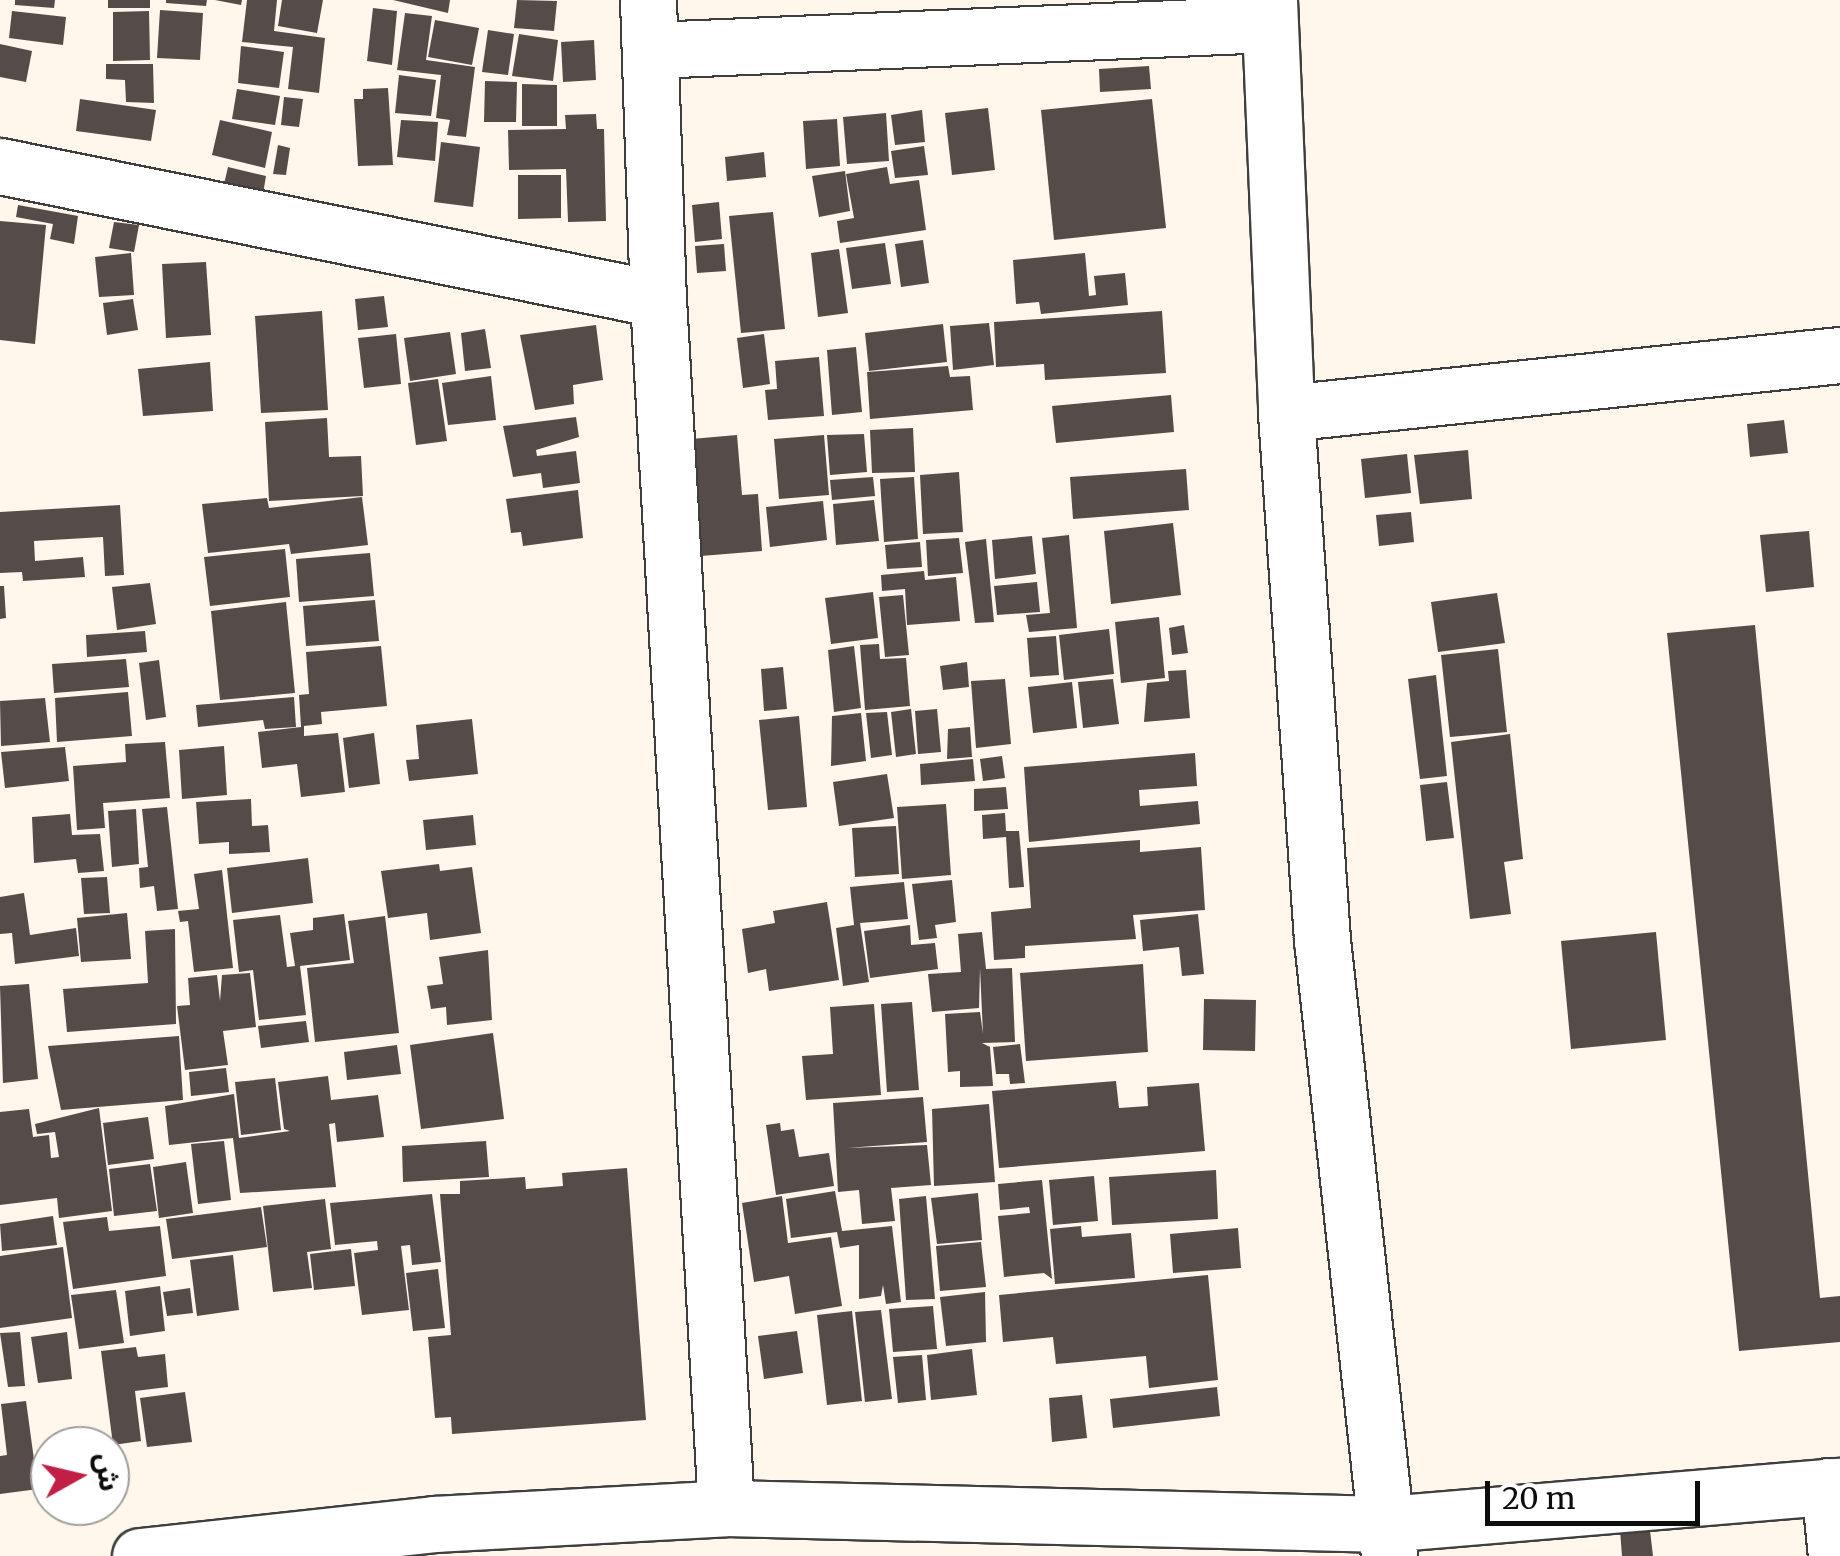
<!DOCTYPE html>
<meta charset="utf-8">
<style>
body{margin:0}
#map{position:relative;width:1840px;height:1556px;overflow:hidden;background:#fff7eb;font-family:Merriweather,"Noto Sans Arabic",serif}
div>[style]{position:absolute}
.building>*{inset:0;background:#554b48}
.roads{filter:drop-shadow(2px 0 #3f3f3f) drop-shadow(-2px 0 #3f3f3f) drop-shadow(0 2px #3f3f3f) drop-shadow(0 -2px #3f3f3f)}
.minor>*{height:55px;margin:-27.5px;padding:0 27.5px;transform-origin:27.5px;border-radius:27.5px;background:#fff}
span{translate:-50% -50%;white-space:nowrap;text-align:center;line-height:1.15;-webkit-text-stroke:10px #fff;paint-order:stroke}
.north{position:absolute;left:30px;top:1426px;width:100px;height:100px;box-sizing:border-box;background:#fff;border:2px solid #9e9e9e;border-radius:50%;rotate:82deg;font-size:28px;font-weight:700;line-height:40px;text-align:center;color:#0c0c0c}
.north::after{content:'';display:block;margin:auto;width:35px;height:45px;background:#c11f45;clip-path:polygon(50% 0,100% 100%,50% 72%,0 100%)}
.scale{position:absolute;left:1485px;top:1481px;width:215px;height:45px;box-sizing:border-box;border:5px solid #0c0c0c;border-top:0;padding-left:12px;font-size:30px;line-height:35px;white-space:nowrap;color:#0c0c0c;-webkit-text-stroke:8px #fff;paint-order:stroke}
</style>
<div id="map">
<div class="building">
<div style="clip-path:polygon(15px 0,55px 0,54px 8px,15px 5px)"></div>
<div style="clip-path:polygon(108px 0,150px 0,150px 8px,108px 8px)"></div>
<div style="clip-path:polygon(166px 0,207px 0,206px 6px,166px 3px)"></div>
<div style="clip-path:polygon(215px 0,242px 0,241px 5px)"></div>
<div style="clip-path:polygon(247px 0,277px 0,274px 31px,325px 38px,319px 93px,288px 89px,293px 47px,242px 42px)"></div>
<div style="clip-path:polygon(282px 0,323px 0,317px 33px,278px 26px)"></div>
<div style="clip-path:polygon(393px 0,450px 0,448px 13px)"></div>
<div style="clip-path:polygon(517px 0,557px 1px,554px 31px,514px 28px)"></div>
<div style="clip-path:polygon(373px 8px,397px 11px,392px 65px,367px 61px)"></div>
<div style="clip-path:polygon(160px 10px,203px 13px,200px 60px,157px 58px)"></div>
<div style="clip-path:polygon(12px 11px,66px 17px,63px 45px,9px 38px)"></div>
<div style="clip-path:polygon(149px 11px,150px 60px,113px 61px,113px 12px)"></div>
<div style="clip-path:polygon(405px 13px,432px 16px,426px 60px,475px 67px,466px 137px,447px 135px,450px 120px,436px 118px,441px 75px,397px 70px)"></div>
<div style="clip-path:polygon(435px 20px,479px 28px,472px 65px,428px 57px)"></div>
<div style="clip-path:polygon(488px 30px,514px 34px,508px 75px,482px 72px)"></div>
<div style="clip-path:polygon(519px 34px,558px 40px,553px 81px,512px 76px)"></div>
<div style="clip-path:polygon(594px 40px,596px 80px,563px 82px,561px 42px)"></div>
<div style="clip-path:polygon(0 44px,32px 51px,26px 82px,0 77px)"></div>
<div style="clip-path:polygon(241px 46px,284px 52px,279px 88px,238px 83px)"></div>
<div style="clip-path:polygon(106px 64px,153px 64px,154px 103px,126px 102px,125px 80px,106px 79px)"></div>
<div style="clip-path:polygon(1149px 66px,1151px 89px,1100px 92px,1099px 69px)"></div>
<div style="clip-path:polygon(399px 75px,436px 80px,431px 116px,395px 113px)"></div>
<div style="clip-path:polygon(485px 81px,517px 82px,516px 122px,484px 122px)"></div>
<div style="clip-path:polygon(522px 84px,557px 85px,557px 126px,522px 126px)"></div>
<div style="clip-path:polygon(388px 88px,393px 165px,358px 166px,354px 99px,363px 99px,363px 89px)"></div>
<div style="clip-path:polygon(237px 89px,280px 96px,275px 125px,232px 119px)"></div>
<div style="clip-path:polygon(284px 97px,303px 99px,299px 127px,281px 125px)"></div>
<div style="clip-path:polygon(80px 99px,156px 110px,151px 141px,76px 131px)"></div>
<div style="clip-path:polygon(1152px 99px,1166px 228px,1054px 240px,1041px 110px)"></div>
<div style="clip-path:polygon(988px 108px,995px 170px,952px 175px,945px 113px)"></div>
<div style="clip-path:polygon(922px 110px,925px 142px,895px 145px,891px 115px)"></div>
<div style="clip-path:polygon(886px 113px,889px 161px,847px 164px,843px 117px)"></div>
<div style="clip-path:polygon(596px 114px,597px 129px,604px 129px,606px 221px,568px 222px,566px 169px,509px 170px,508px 130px,566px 129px,565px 115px)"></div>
<div style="clip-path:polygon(837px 119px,840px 166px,806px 169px,803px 121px)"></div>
<div style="clip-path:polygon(220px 120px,272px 132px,265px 168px,212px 155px)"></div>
<div style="clip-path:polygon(401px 120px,438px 122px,435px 161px,397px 157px)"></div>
<div style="clip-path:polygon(441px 142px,480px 147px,473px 207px,434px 202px)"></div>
<div style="clip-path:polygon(278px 145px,290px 148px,286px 175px,273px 174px)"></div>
<div style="clip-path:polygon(924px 146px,928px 175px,895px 178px,891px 151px)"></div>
<div style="clip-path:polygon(764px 152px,766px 177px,727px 181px,725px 157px)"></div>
<div style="clip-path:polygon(228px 167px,266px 176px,261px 206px,221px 197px)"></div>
<div style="clip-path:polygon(887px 167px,890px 184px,919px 180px,926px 230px,840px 243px,837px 221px,854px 218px,846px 174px)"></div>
<div style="clip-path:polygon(845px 171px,850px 211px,819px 217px,812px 176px)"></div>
<div style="clip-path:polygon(518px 175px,561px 175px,561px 218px,518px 219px)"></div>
<div style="clip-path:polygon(719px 202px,722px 239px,695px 242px,692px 205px)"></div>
<div style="clip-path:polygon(18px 205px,78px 216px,74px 244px,50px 239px,53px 224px,16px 217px)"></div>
<div style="clip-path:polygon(773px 212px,785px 329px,741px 333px,729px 216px)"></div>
<div style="clip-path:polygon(0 221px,46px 225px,35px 344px,0 340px)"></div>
<div style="clip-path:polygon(114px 222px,139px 225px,134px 252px,109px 248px)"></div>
<div style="clip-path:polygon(923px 240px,929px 283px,901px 287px,895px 244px)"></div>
<div style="clip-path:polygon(885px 243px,891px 284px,852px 289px,846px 248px)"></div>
<div style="clip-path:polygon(724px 244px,726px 271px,697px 273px,695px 246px)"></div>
<div style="clip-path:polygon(839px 249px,848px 313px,818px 317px,811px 253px)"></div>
<div style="clip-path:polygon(131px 253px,134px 295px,99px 297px,95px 257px)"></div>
<div style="clip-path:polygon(1085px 253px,1089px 296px,1096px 295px,1094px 276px,1125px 273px,1128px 305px,1041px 314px,1039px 302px,1016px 304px,1013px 260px)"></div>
<div style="clip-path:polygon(206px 262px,211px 335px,166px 338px,162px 264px)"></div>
<div style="clip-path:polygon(384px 296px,388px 327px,358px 330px,355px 299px)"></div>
<div style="clip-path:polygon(133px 299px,138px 330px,107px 335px,103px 303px)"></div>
<div style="clip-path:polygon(322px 311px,328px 410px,261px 413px,255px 316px)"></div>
<div style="clip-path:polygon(1162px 311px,1166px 373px,1045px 380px,1044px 364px,996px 367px,994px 322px)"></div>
<div style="clip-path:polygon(989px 323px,994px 365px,953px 370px,950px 326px)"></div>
<div style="clip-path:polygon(943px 324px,947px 362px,869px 371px,865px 333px)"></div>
<div style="clip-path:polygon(596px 325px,603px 380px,573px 385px,574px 404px,535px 410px,520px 335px)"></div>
<div style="clip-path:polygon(485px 329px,491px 368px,465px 371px,461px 333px)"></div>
<div style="clip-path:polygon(450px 332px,456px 374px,410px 381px,404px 338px)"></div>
<div style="clip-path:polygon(396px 334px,401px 384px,364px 388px,358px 338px)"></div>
<div style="clip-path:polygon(764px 334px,770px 384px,743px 388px,737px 338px)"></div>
<div style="clip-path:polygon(856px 347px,862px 412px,832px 415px,827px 350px)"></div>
<div style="clip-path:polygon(819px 357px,824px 416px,768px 420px,765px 390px,777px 389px,775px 361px)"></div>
<div style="clip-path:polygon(210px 362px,213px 411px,143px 416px,138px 369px)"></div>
<div style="clip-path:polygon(948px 366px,950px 377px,970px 376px,973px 410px,870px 419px,867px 372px)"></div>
<div style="clip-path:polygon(491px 376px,496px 420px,448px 425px,442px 383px)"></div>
<div style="clip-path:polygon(438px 379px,447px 441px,416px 445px,408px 383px)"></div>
<div style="clip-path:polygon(1171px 395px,1174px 432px,1056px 443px,1052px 406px)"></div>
<div style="clip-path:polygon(576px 417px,579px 437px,536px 450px,537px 456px,576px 451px,580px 483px,543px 488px,541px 473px,513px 477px,503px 426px)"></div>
<div style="clip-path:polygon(327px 418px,329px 457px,361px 456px,363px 496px,269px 501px,265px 422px)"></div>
<div style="clip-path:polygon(1784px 420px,1788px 453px,1750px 457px,1747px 424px)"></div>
<div style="clip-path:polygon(913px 428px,915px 472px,872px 473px,870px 430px)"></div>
<div style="clip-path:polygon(864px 434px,867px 472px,830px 475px,827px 435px)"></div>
<div style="clip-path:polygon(737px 435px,742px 495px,758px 494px,762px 551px,701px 556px,691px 439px)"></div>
<div style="clip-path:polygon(824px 435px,829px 495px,779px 499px,774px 439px)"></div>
<div style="clip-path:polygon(1468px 450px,1472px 499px,1420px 504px,1414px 455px)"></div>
<div style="clip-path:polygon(1407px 454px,1411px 493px,1365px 498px,1361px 459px)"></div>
<div style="clip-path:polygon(1186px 469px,1189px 510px,1073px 519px,1070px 477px)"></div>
<div style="clip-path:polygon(959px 472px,963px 532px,923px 534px,920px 475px)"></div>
<div style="clip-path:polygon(873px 477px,875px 496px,832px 500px,830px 480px)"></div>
<div style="clip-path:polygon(914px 477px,918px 539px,884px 542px,880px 479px)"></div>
<div style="clip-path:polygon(578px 490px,583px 538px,523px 546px,521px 532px,511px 533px,506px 499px)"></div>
<div style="clip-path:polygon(362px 497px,368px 545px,291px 554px,289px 544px,208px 553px,202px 504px,267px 498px,269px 508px)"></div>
<div style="clip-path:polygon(874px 500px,879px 541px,836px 545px,833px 504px)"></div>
<div style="clip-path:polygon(823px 501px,827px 540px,770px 547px,766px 507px)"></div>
<div style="clip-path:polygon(120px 505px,124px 575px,105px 576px,103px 537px,34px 541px,35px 561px,83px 557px,85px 577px,23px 581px,22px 572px,0 573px,0 512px)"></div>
<div style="clip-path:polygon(1411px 512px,1414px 542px,1379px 546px,1376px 515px)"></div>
<div style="clip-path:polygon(1173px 523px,1181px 595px,1111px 604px,1104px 531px)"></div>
<div style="clip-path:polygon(1809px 531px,1814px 587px,1766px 592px,1760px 535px)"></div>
<div style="clip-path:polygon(1069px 535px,1077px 628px,1029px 632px,1026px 615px,1050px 613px,1042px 538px)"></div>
<div style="clip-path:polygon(1032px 536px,1036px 574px,995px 579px,992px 540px)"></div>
<div style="clip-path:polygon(959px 538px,963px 573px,928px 576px,926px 540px)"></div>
<div style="clip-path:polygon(986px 539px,994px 622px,975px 623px,965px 542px)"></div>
<div style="clip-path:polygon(920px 542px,922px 567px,887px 569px,885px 545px)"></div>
<div style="clip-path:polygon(285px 549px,290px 597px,210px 606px,204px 557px)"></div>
<div style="clip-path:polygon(370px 553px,374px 596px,299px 602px,296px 559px)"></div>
<div style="clip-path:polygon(924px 571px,925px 580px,956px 577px,960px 621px,907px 625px,905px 589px,882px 591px,881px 575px)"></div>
<div style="clip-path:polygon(1037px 582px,1040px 612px,997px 615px,994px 586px)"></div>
<div style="clip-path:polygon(150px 583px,156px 624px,117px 630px,112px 587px)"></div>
<div style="clip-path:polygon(0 586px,4px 586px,6px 618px,0 619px)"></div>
<div style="clip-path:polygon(873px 592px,878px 638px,831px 644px,825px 598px)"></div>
<div style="clip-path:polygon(1497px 593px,1505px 643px,1438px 652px,1431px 602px)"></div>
<div style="clip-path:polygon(903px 595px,909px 655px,885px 657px,879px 597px)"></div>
<div style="clip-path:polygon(375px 600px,379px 641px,306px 646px,303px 606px)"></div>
<div style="clip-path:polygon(286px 602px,295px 693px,220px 700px,211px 611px)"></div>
<div style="clip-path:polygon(1159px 617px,1165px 678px,1121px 683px,1115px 622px)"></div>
<div style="clip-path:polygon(1184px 625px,1188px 653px,1172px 655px,1169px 628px)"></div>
<div style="clip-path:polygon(1755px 625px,1820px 1298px,1840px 1296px,1840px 1342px,1739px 1351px,1667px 633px)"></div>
<div style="clip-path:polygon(1109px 629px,1114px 674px,1064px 680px,1059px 635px)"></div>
<div style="clip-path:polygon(145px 631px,147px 652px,87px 657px,86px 635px)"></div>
<div style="clip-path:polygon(1056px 636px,1059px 675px,1030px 677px,1027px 638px)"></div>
<div style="clip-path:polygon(879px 644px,880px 659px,906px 658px,910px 706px,865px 710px,860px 645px)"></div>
<div style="clip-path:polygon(381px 646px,387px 706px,321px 712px,322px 724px,304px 726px,304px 736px,338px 733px,345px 792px,301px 797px,297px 764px,262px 768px,258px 732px,301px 727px,299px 695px,309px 694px,306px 652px)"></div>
<div style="clip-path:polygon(854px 646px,861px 708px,834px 712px,828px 650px)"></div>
<div style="clip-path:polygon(1498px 649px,1507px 732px,1450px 737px,1441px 655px)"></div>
<div style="clip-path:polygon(126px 659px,129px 687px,54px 693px,52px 664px)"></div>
<div style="clip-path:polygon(159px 660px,166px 717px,146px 720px,139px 663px)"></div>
<div style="clip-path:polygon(967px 662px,969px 687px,943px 690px,940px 666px)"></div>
<div style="clip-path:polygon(783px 667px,787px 709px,764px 711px,761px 669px)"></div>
<div style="clip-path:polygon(1186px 670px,1190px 718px,1144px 722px,1147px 683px,1169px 681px,1168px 671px)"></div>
<div style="clip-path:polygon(1436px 675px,1447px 776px,1420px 779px,1408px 679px)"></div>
<div style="clip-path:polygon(1005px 679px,1011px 744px,976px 748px,971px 681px)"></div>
<div style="clip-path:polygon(1113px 679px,1119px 724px,1083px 728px,1078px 682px)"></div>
<div style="clip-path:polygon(1072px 682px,1077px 728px,1033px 733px,1028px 687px)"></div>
<div style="clip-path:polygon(128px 692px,132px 736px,57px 742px,55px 698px)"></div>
<div style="clip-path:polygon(294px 697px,296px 727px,265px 729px,263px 720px,198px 727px,196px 705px)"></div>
<div style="clip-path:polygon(45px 698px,50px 742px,1px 746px,0 701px)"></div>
<div style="clip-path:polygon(911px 709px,916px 754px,896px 757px,891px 712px)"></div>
<div style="clip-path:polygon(937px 709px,941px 752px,918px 754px,915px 711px)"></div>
<div style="clip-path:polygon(887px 712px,892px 755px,871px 758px,866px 713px)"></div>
<div style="clip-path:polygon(861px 713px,866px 761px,831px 766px,832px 716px)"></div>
<div style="clip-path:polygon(799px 716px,807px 807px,768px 810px,759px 720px)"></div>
<div style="clip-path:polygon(472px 719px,478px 774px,409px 781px,406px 760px,419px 759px,416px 725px)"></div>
<div style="clip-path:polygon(970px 727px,972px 757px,947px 759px,948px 729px)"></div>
<div style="clip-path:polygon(374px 733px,380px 784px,349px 788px,343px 738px)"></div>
<div style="clip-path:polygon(1510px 734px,1523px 859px,1504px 862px,1511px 914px,1470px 919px,1451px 742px)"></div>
<div style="clip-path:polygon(165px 742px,170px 798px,103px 803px,105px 828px,77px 830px,73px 766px,126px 762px,125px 744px)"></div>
<div style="clip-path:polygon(224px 746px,227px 795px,182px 799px,179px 750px)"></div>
<div style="clip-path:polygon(65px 747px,69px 781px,5px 788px,1px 752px)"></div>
<div style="clip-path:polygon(1195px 753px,1197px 786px,1139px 790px,1140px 806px,1198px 801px,1200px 824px,1029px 842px,1024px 767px)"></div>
<div style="clip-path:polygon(1002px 756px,1005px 778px,983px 781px,980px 759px)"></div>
<div style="clip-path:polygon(973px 759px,975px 781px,921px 785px,920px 764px)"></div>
<div style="clip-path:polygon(887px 774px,894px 818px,839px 826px,833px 782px)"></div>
<div style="clip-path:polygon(1447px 782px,1454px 838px,1426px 841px,1420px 785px)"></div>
<div style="clip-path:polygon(1006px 787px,1008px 809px,974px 811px,974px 789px)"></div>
<div style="clip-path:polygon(251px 799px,252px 826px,268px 825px,270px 852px,229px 854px,229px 842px,199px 844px,196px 802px)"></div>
<div style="clip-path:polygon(946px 804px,951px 875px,902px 879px,897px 807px)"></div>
<div style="clip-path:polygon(167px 807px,178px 909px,157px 911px,154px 886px,140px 888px,139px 868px,148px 867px,142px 809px)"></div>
<div style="clip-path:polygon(136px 809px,139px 864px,112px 867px,108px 811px)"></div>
<div style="clip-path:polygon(1005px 813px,1006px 831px,1019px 831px,1024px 887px,1009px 888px,1006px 837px,983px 839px,982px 815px)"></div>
<div style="clip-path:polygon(70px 814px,72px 835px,100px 834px,104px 871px,78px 873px,76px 859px,34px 863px,32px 817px)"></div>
<div style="clip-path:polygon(473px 815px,476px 845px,426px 850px,423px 820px)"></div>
<div style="clip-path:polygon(896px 826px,899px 874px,855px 877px,852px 828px)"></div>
<div style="clip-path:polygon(1140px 840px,1140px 852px,1201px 847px,1205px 910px,1133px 915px,1136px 939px,1025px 946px,1025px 958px,994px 960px,991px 912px,1031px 908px,1027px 848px)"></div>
<div style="clip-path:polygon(308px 858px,313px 903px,232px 913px,227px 868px)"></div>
<div style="clip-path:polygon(439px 864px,440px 871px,472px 867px,481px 933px,430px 940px,427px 913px,388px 918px,381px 871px)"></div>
<div style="clip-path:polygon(222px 870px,233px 968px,194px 972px,188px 921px,180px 922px,178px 911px,199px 909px,194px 874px)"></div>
<div style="clip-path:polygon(107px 877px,110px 913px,84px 914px,81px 878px)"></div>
<div style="clip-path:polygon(952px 880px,956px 922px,935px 925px,937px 938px,919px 940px,912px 884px)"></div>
<div style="clip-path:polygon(904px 882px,908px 919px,860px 923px,869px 982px,843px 986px,836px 928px,854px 925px,850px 887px)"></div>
<div style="clip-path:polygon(24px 893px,30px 935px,76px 928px,79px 956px,15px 964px,12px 933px,0 934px,0 897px)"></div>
<div style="clip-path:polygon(827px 902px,839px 980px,769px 991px,766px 969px,748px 973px,742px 929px,775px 923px,773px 911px)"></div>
<div style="clip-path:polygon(127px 913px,131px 959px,81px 962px,77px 918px)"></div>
<div style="clip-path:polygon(344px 914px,350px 960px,300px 966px,306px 1015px,259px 1020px,253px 970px,239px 972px,233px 920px,280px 915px,287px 967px,295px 966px,290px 933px,313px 930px,313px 918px)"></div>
<div style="clip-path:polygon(1198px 914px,1204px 974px,1182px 976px,1179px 947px,1143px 951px,1140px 920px)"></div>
<div style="clip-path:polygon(385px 916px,399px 1033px,315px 1042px,307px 968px,354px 963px,348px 921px)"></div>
<div style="clip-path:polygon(910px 925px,911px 945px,935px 943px,938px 969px,870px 978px,864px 931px)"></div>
<div style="clip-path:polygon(175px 929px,176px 1024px,67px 1032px,63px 989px,148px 983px,145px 931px)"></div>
<div style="clip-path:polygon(982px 932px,986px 969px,1012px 968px,1015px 1042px,982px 1043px,990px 1047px,993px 1086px,960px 1087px,960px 1071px,948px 1072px,945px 1014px,980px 1012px,983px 1034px,980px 968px,979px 1008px,932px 1012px,928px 974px,961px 972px,958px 934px)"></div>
<div style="clip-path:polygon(1656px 932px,1666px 1040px,1571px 1049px,1561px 941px)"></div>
<div style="clip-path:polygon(488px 950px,492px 1020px,447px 1025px,446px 1007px,431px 1009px,427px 986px,443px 984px,439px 957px)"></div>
<div style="clip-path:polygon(1143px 964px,1148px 1052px,1026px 1061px,1020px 973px)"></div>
<div style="clip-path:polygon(250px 973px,256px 1027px,223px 1031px,228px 1065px,185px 1070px,177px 1006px,190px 1005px,188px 978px,217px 975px,220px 1001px,222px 975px)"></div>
<div style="clip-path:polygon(29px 984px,38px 1079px,3px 1083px,0 986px)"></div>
<div style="clip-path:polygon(1204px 999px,1256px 1000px,1255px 1051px,1203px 1050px)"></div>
<div style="clip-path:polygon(912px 1002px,919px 1090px,887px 1092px,881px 1004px)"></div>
<div style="clip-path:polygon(874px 1004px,881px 1095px,806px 1100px,802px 1056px,833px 1054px,830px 1007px)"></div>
<div style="clip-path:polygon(306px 1021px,309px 1042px,261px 1048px,258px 1026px)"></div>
<div style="clip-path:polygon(493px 1033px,504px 1119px,421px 1129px,410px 1045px)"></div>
<div style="clip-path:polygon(179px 1036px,183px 1100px,61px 1110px,48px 1046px)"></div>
<div style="clip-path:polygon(1020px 1044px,1025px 1083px,1010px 1084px,1009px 1074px,996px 1074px,993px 1047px)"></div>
<div style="clip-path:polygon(397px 1045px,401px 1074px,347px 1080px,344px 1052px)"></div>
<div style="clip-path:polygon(226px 1068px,229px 1092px,191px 1096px,189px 1072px)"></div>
<div style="clip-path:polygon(328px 1076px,331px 1100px,378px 1095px,384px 1137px,337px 1142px,335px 1123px,329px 1124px,336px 1187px,240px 1193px,233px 1138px,169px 1145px,165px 1106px,234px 1094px,239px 1138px,290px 1131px,284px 1129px,278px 1082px)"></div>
<div style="clip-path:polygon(275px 1078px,281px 1130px,241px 1135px,235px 1082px)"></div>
<div style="clip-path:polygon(1116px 1081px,1119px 1108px,1148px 1106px,1147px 1087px,1199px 1083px,1205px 1151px,999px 1168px,992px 1091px)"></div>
<div style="clip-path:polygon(923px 1097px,927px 1142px,847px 1148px,927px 1145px,931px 1185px,891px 1188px,895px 1221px,862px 1224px,859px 1190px,838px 1192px,833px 1103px)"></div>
<div style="clip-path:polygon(989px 1104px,995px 1182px,934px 1186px,932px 1109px)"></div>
<div style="clip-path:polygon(99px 1108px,112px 1211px,59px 1218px,57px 1198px,0 1205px,0 1112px,29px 1109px,33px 1137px,49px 1135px,51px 1158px,59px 1157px,55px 1132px,37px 1134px,35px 1124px)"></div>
<div style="clip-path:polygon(148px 1117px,154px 1159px,108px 1165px,103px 1123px)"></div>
<div style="clip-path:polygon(780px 1123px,781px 1131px,794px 1129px,799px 1157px,829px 1153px,834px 1186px,776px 1195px,766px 1125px)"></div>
<div style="clip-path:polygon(224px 1141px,231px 1200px,198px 1204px,191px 1144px)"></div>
<div style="clip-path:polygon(486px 1141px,489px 1177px,403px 1182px,402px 1146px)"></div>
<div style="clip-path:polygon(186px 1162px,193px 1213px,159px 1218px,153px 1167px)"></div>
<div style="clip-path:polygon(150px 1164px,157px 1211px,114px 1216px,109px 1169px)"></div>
<div style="clip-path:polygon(627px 1168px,646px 1420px,452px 1434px,451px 1417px,435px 1418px,428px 1337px,451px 1335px,440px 1194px,460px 1194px,460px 1181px,525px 1177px,526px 1189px,563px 1186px,562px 1173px)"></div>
<div style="clip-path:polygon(1216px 1170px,1218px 1219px,1112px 1225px,1109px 1177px)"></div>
<div style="clip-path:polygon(1094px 1176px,1098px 1221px,1053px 1225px,1049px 1180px)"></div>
<div style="clip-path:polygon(1042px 1180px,1052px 1279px,1044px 1273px,1004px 1277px,998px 1216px,1030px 1213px,1029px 1207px,1000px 1210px,998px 1184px)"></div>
<div style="clip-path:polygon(835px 1191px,842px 1231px,892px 1226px,901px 1302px,886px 1304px,883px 1285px,881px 1296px,859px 1299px,859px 1245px,840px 1248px,837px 1232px,791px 1238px,786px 1199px)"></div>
<div style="clip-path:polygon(978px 1193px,982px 1240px,937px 1244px,931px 1198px)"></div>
<div style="clip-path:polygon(432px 1194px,441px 1262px,412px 1265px,410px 1245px,401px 1246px,409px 1310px,362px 1315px,354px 1253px,378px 1250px,377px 1241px,335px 1245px,330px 1203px)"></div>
<div style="clip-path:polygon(782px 1196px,788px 1243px,831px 1237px,842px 1306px,795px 1314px,789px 1276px,754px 1282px,742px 1203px)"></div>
<div style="clip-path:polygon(926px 1196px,935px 1299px,906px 1300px,899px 1199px)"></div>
<div style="clip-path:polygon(325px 1199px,331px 1249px,307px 1252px,312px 1288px,273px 1292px,263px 1206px)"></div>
<div style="clip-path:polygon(261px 1207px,267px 1247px,172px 1259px,166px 1219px)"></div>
<div style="clip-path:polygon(53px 1216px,57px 1245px,2px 1251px,0 1224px)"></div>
<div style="clip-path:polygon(107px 1217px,109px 1231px,160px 1226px,166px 1276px,73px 1289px,63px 1222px)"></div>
<div style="clip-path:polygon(1081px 1226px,1082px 1237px,1131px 1233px,1135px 1278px,1055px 1284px,1050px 1229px)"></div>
<div style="clip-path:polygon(1238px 1228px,1241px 1268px,1173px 1273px,1170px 1234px)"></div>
<div style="clip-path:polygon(981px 1242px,986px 1287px,940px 1291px,936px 1246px)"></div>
<div style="clip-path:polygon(63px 1247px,72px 1318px,0 1328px,0 1256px)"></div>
<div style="clip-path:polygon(351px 1249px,355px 1286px,314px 1290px,310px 1254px)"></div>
<div style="clip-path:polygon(233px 1255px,239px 1310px,197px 1316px,190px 1260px)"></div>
<div style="clip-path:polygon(438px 1269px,445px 1328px,413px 1331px,406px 1273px)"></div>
<div style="clip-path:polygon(1208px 1275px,1218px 1380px,1149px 1388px,1146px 1356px,1056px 1364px,1053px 1337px,1003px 1342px,999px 1295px)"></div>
<div style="clip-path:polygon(160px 1286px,165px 1331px,130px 1336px,125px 1291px)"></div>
<div style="clip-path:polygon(190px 1288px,193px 1313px,167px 1316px,163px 1292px)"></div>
<div style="clip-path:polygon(116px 1290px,124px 1343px,79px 1349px,71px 1295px)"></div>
<div style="clip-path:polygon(985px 1292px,986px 1342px,946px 1346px,940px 1297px)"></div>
<div style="clip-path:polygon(933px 1306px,937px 1349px,893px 1352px,889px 1309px)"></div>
<div style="clip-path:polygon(881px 1310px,892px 1399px,865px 1402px,855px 1312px)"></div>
<div style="clip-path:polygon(852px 1311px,862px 1401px,827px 1405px,817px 1315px)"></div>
<div style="clip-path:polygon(797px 1331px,803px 1373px,764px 1379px,758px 1336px)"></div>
<div style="clip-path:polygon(20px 1332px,25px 1386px,8px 1387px,0 1333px)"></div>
<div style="clip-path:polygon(67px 1332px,72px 1379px,38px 1383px,31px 1337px)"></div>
<div style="clip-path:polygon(136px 1347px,138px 1357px,165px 1354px,168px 1387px,135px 1391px,141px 1441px,113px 1445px,101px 1351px)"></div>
<div style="clip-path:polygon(972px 1349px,977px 1395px,931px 1400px,927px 1355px)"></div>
<div style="clip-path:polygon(922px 1355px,926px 1400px,898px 1403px,893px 1357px)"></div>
<div style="clip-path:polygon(1217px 1387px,1220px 1416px,1113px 1428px,1110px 1399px)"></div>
<div style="clip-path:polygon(185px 1392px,192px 1442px,147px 1447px,140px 1398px)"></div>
<div style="clip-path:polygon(1082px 1395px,1087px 1438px,1052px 1442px,1049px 1398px)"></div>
<div style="clip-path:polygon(26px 1401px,38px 1489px,0 1494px,0 1456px,7px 1455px,1px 1404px)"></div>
<div style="clip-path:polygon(1648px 1513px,1653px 1556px,1622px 1556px,1619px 1516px)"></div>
</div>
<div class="roads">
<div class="minor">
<div style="left:648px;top:0;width:299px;rotate:88.1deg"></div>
<div style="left:658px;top:299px;width:1211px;rotate:86.78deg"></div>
<div style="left:1269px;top:0;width:413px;rotate:87.6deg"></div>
<div style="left:1286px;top:413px;width:528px;rotate:86.09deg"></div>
<div style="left:1322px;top:940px;width:620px;rotate:83.79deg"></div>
<div style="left:652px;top:50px;width:618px;rotate:-2.41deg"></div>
<div style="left:0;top:166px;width:671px;rotate:11.43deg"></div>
<div style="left:1286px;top:413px;width:557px;rotate:-5.98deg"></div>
<div style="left:1829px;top:1486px;width:70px;rotate:84.3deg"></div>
<div style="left:140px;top:1556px;width:296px;rotate:-6.2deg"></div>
<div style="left:434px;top:1524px;width:292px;rotate:-3.1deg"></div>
<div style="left:726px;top:1508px;width:659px;rotate:1.39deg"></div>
<div style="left:1385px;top:1524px;width:457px;rotate:-4.8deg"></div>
</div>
</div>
<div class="north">ش</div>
<div class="scale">20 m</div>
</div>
